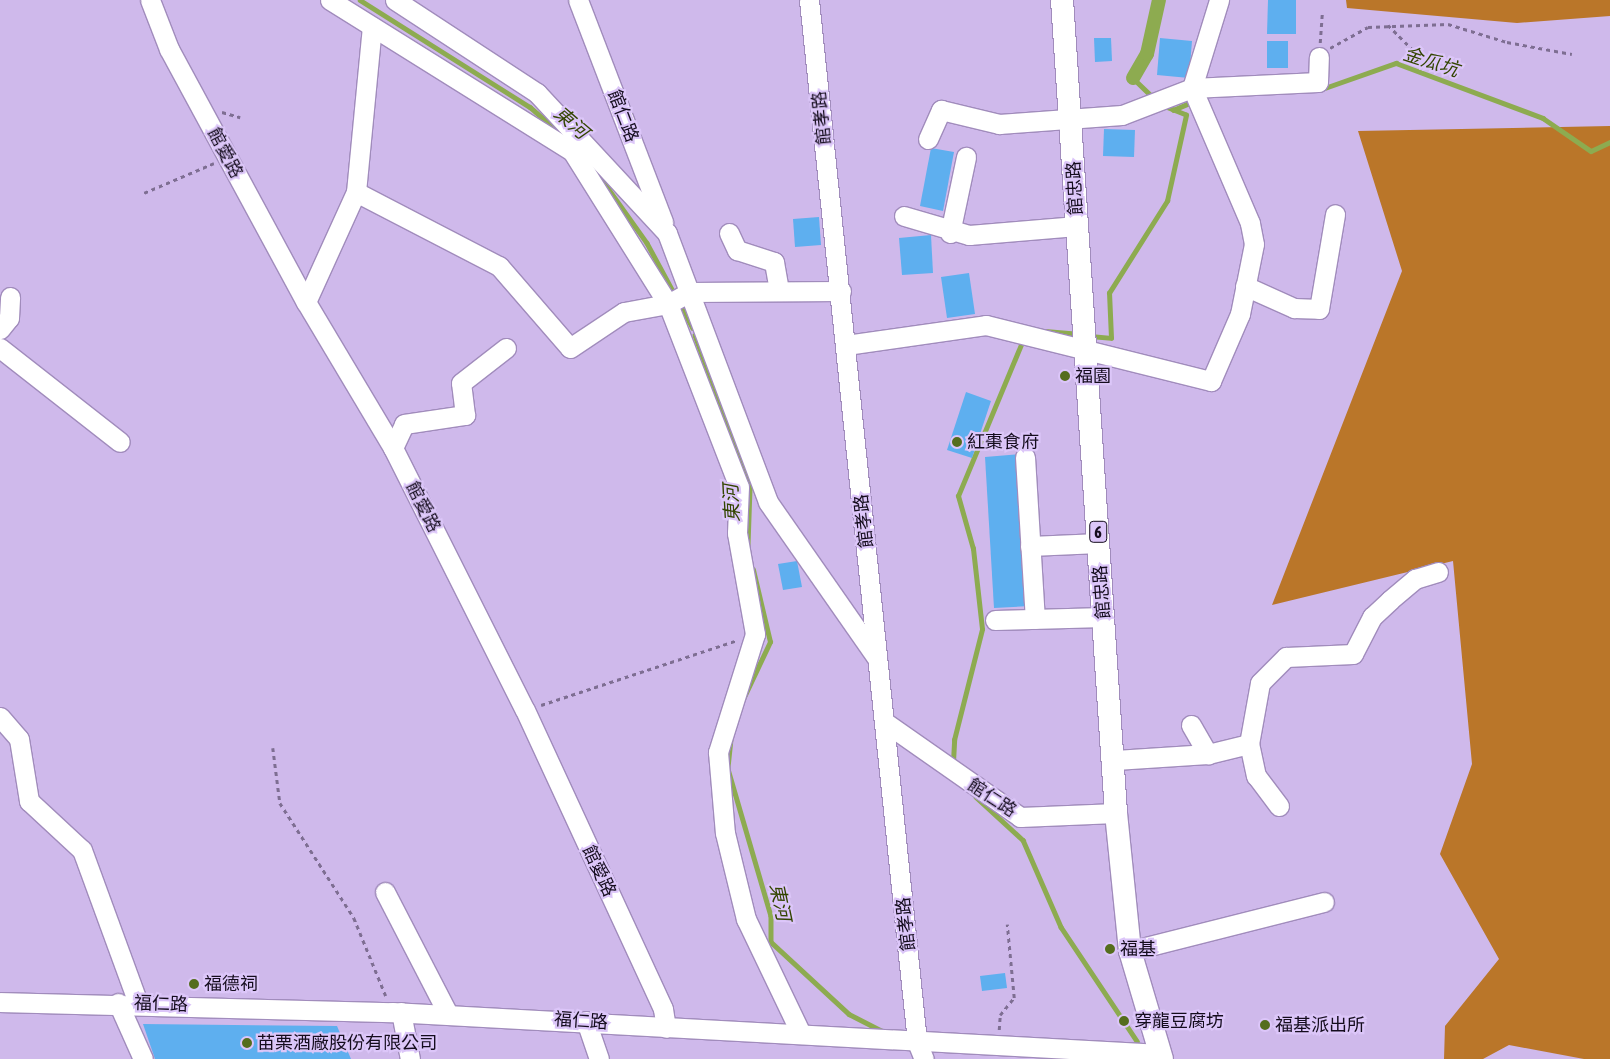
<!DOCTYPE html>
<meta charset="utf-8">
<style>
body{margin:0}
#map{position:relative;width:1610px;height:1059px;overflow:hidden;background:#cfb9eb;font-family:"Asap Condensed","Noto Sans TC",sans-serif}
div>[style]{position:absolute}
.forest>*{inset:0;background:#ba7629}
.stream>*{height:4.5px;margin:-2.25px;padding:0 2.25px;transform-origin:2.25px;border-radius:2.25px;background:#8dab50}
.canal>*{height:14px;margin:-7px;padding:0 7px;transform-origin:7px;border-radius:7px;background:#8dab50}
.building>*{inset:0;background:#5eafef}
.path>*{height:2.5px;margin-top:-1.25px;transform-origin:0;background:repeating-linear-gradient(90deg,#7e6e92 0 4px,transparent 0 8px)}
.roads{filter:drop-shadow(1px 0 #a18cbc) drop-shadow(-1px 0 #a18cbc) drop-shadow(0 1px #a18cbc) drop-shadow(0 -1px #a18cbc)}
.minor>*{height:19px;margin:-9.5px;padding:0 9.5px;transform-origin:9.5px;border-radius:9.5px;background:#fff}
.major>*{height:22px;margin:-11px;padding:0 11px;transform-origin:11px;border-radius:11px;background:#fff}
.dots>*{width:14px;height:14px;translate:-50% -50%;box-sizing:border-box;border:2px solid #dcc6f9;border-radius:50%}
span{translate:-50% -50%;white-space:nowrap;text-align:center;line-height:1.15;-webkit-text-stroke:4.5px #dcc6f9;paint-order:stroke}
.shield-label span{padding:1px 4px;background:#dcc6f9;border:1px solid;border-radius:4px;-webkit-text-stroke-width:0}
.shield-label{font-size:16px;color:#140c1d;font-weight:700}
.street-label{font-size:18px;color:#140c1d}
.poi-label{font-size:18px;color:#140c1d}
.left{translate:0 -50%;text-align:left}
.water-label{font-size:19px;color:#334500;font-style:italic}
</style>
<div id="map">
<div class="forest">
<div style="clip-path:polygon(1346px 0,1610px 0,1610px 16px,1517px 23px,1347px 8px)"></div>
<div style="clip-path:polygon(1610px 126px,1610px 1059px,1584px 1059px,1509px 1045px,1483px 1059px,1444px 1059px,1445px 1026px,1499px 959px,1440px 854px,1472px 764px,1453px 561px,1272px 605px,1402px 271px,1358px 131px)"></div>
</div>
<div class="stream">
<div style="left:360px;top:0;width:201px;rotate:32.2deg"></div>
<div style="left:530px;top:107px;width:40px;rotate:41deg"></div>
<div style="left:1133px;top:78px;width:29px;rotate:44deg"></div>
<div style="left:1319px;top:90px;width:82px;rotate:-19.3deg"></div>
<div style="left:1396px;top:63px;width:157px;rotate:20.5deg"></div>
<div style="left:1543px;top:118px;width:58px;rotate:34.5deg"></div>
<div style="left:1591px;top:151px;width:21px;rotate:-25deg"></div>
<div style="left:1173px;top:110px;width:21px;rotate:-23deg"></div>
<div style="left:593px;top:167px;width:93px;rotate:54.6deg"></div>
<div style="left:647px;top:243px;width:59px;rotate:61.7deg"></div>
<div style="left:680px;top:304px;width:27px;rotate:62deg"></div>
<div style="left:1045px;top:331px;width:32px;rotate:5deg"></div>
<div style="left:695px;top:335px;width:163px;rotate:70.2deg"></div>
<div style="left:750px;top:488px;width:57px;rotate:92deg"></div>
<div style="left:1090px;top:336px;width:21px;rotate:5deg"></div>
<div style="left:1111px;top:338px;width:45px;rotate:-92.5deg"></div>
<div style="left:1109px;top:293px;width:109px;rotate:-57.8deg"></div>
<div style="left:1167px;top:201px;width:88px;rotate:-77.5deg"></div>
<div style="left:1186px;top:115px;width:24px;rotate:-158deg"></div>
<div style="left:743px;top:699px;width:63px;rotate:-64.7deg"></div>
<div style="left:770px;top:642px;width:74px;rotate:-103.3deg"></div>
<div style="left:731px;top:739px;width:30px;rotate:96deg"></div>
<div style="left:728px;top:769px;width:153px;rotate:73.7deg"></div>
<div style="left:771px;top:916px;width:26px;rotate:90deg"></div>
<div style="left:771px;top:942px;width:106px;rotate:42.7deg"></div>
<div style="left:849px;top:1014px;width:39px;rotate:27deg"></div>
<div style="left:953px;top:762px;width:22px;rotate:-87deg"></div>
<div style="left:954px;top:740px;width:114px;rotate:-75.8deg"></div>
<div style="left:982px;top:629px;width:81px;rotate:-96.4deg"></div>
<div style="left:973px;top:549px;width:55px;rotate:-105.8deg"></div>
<div style="left:958px;top:496px;width:169px;rotate:-67.4deg"></div>
<div style="left:976px;top:797px;width:64px;rotate:42.5deg"></div>
<div style="left:1023px;top:840px;width:95px;rotate:66.4deg"></div>
<div style="left:1061px;top:927px;width:137px;rotate:56.3deg"></div>
</div>
<div class="canal">
<div style="left:1133px;top:78px;width:28px;rotate:-60deg"></div>
<div style="left:1147px;top:54px;width:55px;rotate:-77.5deg"></div>
</div>
<div class="building">
<div style="clip-path:polygon(1268px 0,1296px 0,1296px 34px,1267px 34px)"></div>
<div style="clip-path:polygon(1094px 38px,1111px 38px,1112px 61px,1095px 62px)"></div>
<div style="clip-path:polygon(1160px 38px,1192px 41px,1189px 78px,1157px 75px)"></div>
<div style="clip-path:polygon(1267px 41px,1288px 41px,1288px 68px,1267px 68px)"></div>
<div style="clip-path:polygon(1104px 129px,1135px 130px,1134px 157px,1103px 156px)"></div>
<div style="clip-path:polygon(931px 148px,954px 152px,943px 211px,920px 206px)"></div>
<div style="clip-path:polygon(819px 217px,821px 245px,795px 247px,793px 219px)"></div>
<div style="clip-path:polygon(931px 235px,933px 273px,902px 275px,899px 238px)"></div>
<div style="clip-path:polygon(969px 273px,975px 314px,947px 318px,941px 277px)"></div>
<div style="clip-path:polygon(966px 392px,991px 401px,972px 458px,947px 450px)"></div>
<div style="clip-path:polygon(1021px 454px,1030px 606px,994px 608px,985px 457px)"></div>
<div style="clip-path:polygon(797px 561px,802px 587px,783px 590px,778px 564px)"></div>
<div style="clip-path:polygon(1005px 973px,1007px 988px,982px 991px,980px 976px)"></div>
<div style="clip-path:polygon(143px 1024px,337px 1026px,351px 1059px,155px 1059px)"></div>
</div>
<div class="path">
<div style="left:1388px;top:25px;width:44px;rotate:45deg"></div>
<div style="left:1320px;top:43px;width:31px;rotate:-86deg"></div>
<div style="left:1330px;top:48px;width:43px;rotate:-28.9deg"></div>
<div style="left:1368px;top:27px;width:80px;rotate:-2.1deg"></div>
<div style="left:1448px;top:24px;width:62px;rotate:17deg"></div>
<div style="left:1507px;top:42px;width:66px;rotate:10.5deg"></div>
<div style="left:222px;top:112px;width:19px;rotate:16deg"></div>
<div style="left:144px;top:193px;width:76px;rotate:-23.2deg"></div>
<div style="left:541px;top:705px;width:206px;rotate:-18.3deg"></div>
<div style="left:273px;top:748px;width:55px;rotate:82.7deg"></div>
<div style="left:280px;top:803px;width:137px;rotate:57.2deg"></div>
<div style="left:354px;top:918px;width:84px;rotate:67.7deg"></div>
<div style="left:999px;top:1030px;width:15px;rotate:-86deg"></div>
<div style="left:1000px;top:1015px;width:22px;rotate:-51deg"></div>
<div style="left:1014px;top:998px;width:74px;rotate:-95.4deg"></div>
</div>
<div class="roads">
<div class="minor">
<div style="left:150px;top:0;width:53px;rotate:68.8deg"></div>
<div style="left:169px;top:49px;width:288px;rotate:61.6deg"></div>
<div style="left:306px;top:302px;width:170px;rotate:59.2deg"></div>
<div style="left:393px;top:448px;width:293px;rotate:63.3deg"></div>
<div style="left:525px;top:710px;width:329px;rotate:65.2deg"></div>
<div style="left:663px;top:1009px;width:19px;rotate:81deg"></div>
<div style="left:330px;top:0;width:285px;rotate:32deg"></div>
<div style="left:572px;top:151px;width:181px;rotate:57.9deg"></div>
<div style="left:668px;top:304px;width:196px;rotate:68.8deg"></div>
<div style="left:739px;top:487px;width:46px;rotate:92.5deg"></div>
<div style="left:737px;top:533px;width:103px;rotate:79.9deg"></div>
<div style="left:755px;top:634px;width:124px;rotate:107.4deg"></div>
<div style="left:718px;top:752px;width:81px;rotate:85.1deg"></div>
<div style="left:725px;top:833px;width:89px;rotate:76.3deg"></div>
<div style="left:746px;top:919px;width:127px;rotate:64.4deg"></div>
<div style="left:395px;top:0;width:170px;rotate:33.2deg"></div>
<div style="left:537px;top:93px;width:191px;rotate:47.1deg"></div>
<div style="left:667px;top:233px;width:287px;rotate:69.4deg"></div>
<div style="left:768px;top:502px;width:190px;rotate:55.1deg"></div>
<div style="left:578px;top:0;width:238px;rotate:69deg"></div>
<div style="left:809px;top:0;width:1048px;rotate:84.08deg"></div>
<div style="left:917px;top:1042px;width:18px;rotate:68deg"></div>
<div style="left:928px;top:139px;width:32px;rotate:-66deg"></div>
<div style="left:941px;top:110px;width:60px;rotate:13.6deg"></div>
<div style="left:999px;top:124px;width:123px;rotate:-4.2deg"></div>
<div style="left:1122px;top:115px;width:75px;rotate:-21.1deg"></div>
<div style="left:1192px;top:88px;width:126px;rotate:-2.7deg"></div>
<div style="left:1318px;top:82px;width:25px;rotate:-88deg"></div>
<div style="left:356px;top:192px;width:161px;rotate:27.4deg"></div>
<div style="left:499px;top:266px;width:108px;rotate:49.1deg"></div>
<div style="left:570px;top:348px;width:65px;rotate:-33.7deg"></div>
<div style="left:624px;top:312px;width:45px;rotate:-10.3deg"></div>
<div style="left:668px;top:304px;width:25px;rotate:-29deg"></div>
<div style="left:690px;top:292px;width:151px;rotate:-0.4deg"></div>
<div style="left:904px;top:216px;width:68px;rotate:16.3deg"></div>
<div style="left:969px;top:235px;width:108px;rotate:-4.8deg"></div>
<div style="left:729px;top:233px;width:19px;rotate:65deg"></div>
<div style="left:737px;top:250px;width:39px;rotate:18deg"></div>
<div style="left:774px;top:262px;width:29px;rotate:80deg"></div>
<div style="left:950px;top:233px;width:78px;rotate:-78.1deg"></div>
<div style="left:1245px;top:286px;width:54px;rotate:24.2deg"></div>
<div style="left:1294px;top:308px;width:25px;rotate:2deg"></div>
<div style="left:1319px;top:309px;width:96px;rotate:-80.4deg"></div>
<div style="left:306px;top:302px;width:121px;rotate:-65.6deg"></div>
<div style="left:356px;top:192px;width:166px;rotate:-84.5deg"></div>
<div style="left:0;top:329px;width:14px;rotate:-51deg"></div>
<div style="left:9px;top:318px;width:21px;rotate:-87deg"></div>
<div style="left:846px;top:345px;width:141px;rotate:-8.1deg"></div>
<div style="left:986px;top:325px;width:232px;rotate:14deg"></div>
<div style="left:1211px;top:381px;width:73px;rotate:-66.6deg"></div>
<div style="left:1240px;top:314px;width:71px;rotate:-78.7deg"></div>
<div style="left:1254px;top:244px;width:21px;rotate:-101deg"></div>
<div style="left:1250px;top:223px;width:147px;rotate:-113.2deg"></div>
<div style="left:1192px;top:88px;width:92px;rotate:-72.9deg"></div>
<div style="left:0;top:348px;width:152px;rotate:38.1deg"></div>
<div style="left:393px;top:448px;width:26px;rotate:-65deg"></div>
<div style="left:404px;top:424px;width:62px;rotate:-8.4deg"></div>
<div style="left:465px;top:415px;width:32px;rotate:-97deg"></div>
<div style="left:461px;top:383px;width:57px;rotate:-37.9deg"></div>
<div style="left:1025px;top:457px;width:162px;rotate:86.5deg"></div>
<div style="left:1030px;top:546px;width:69px;rotate:-2.5deg"></div>
<div style="left:995px;top:620px;width:109px;rotate:-1.6deg"></div>
<div style="left:0;top:717px;width:29px;rotate:49deg"></div>
<div style="left:19px;top:739px;width:63px;rotate:80.8deg"></div>
<div style="left:29px;top:801px;width:72px;rotate:42.8deg"></div>
<div style="left:82px;top:850px;width:163px;rotate:69.9deg"></div>
<div style="left:886px;top:723px;width:164px;rotate:35deg"></div>
<div style="left:1020px;top:817px;width:96px;rotate:-2.4deg"></div>
<div style="left:1191px;top:725px;width:34px;rotate:60deg"></div>
<div style="left:1115px;top:760px;width:93px;rotate:-3.7deg"></div>
<div style="left:1208px;top:754px;width:42px;rotate:-13.7deg"></div>
<div style="left:1279px;top:806px;width:38px;rotate:-127deg"></div>
<div style="left:1256px;top:776px;width:33px;rotate:-102deg"></div>
<div style="left:1249px;top:744px;width:62px;rotate:-79.8deg"></div>
<div style="left:1260px;top:683px;width:37px;rotate:-45deg"></div>
<div style="left:1286px;top:657px;width:67px;rotate:-2.6deg"></div>
<div style="left:1353px;top:654px;width:42px;rotate:-62.8deg"></div>
<div style="left:1372px;top:617px;width:25px;rotate:-43deg"></div>
<div style="left:1390px;top:600px;width:33px;rotate:-40deg"></div>
<div style="left:1415px;top:579px;width:24px;rotate:-17deg"></div>
<div style="left:385px;top:892px;width:137px;rotate:62.7deg"></div>
<div style="left:1130px;top:951px;width:200px;rotate:-14.2deg"></div>
<div style="left:0;top:1002px;width:392px;rotate:1.5deg"></div>
<div style="left:392px;top:1012px;width:770px;rotate:3.13deg"></div>
<div style="left:118px;top:1003px;width:61px;rotate:65.9deg"></div>
<div style="left:401px;top:1012px;width:48px;rotate:79.2deg"></div>
<div style="left:586px;top:1021px;width:40px;rotate:71.1deg"></div>
</div>
<div class="major">
<div style="left:1062px;top:0;width:815px;rotate:86.2deg"></div>
<div style="left:1116px;top:813px;width:139px;rotate:84.2deg"></div>
<div style="left:1130px;top:951px;width:113px;rotate:73.5deg"></div>
</div>
</div>
<div class="dots">
<div style="left:1065px;top:376px;background:#556d1d"></div>
<div style="left:957px;top:442px;background:#556d1d"></div>
<div style="left:1110px;top:949px;background:#556d1d"></div>
<div style="left:194px;top:984px;background:#556d1d"></div>
<div style="left:1124px;top:1021px;background:#556d1d"></div>
<div style="left:1265px;top:1025px;background:#556d1d"></div>
<div style="left:247px;top:1043px;background:#556d1d"></div>
</div>
<div class="shield-label">
<span style="left:1098px;top:532px">6</span>
</div>
<div class="street-label">
<span style="left:623px;top:116px;rotate:69deg">館仁路</span>
<span style="left:822px;top:118px;rotate:-96deg">館孝路</span>
<span style="left:225px;top:153px;rotate:62deg">館愛路</span>
<span style="left:1075px;top:188px;rotate:-93deg">館忠路</span>
<span style="left:423px;top:507px;rotate:63deg">館愛路</span>
<span style="left:864px;top:521px;rotate:-96deg">館孝路</span>
<span style="left:1102px;top:592px;rotate:-94deg">館忠路</span>
<span style="left:992px;top:798px;rotate:33deg">館仁路</span>
<span style="left:599px;top:871px;rotate:65deg">館愛路</span>
<span style="left:906px;top:924px;rotate:-96deg">館孝路</span>
<span style="left:161px;top:1004px;rotate:2deg">福仁路</span>
<span style="left:581px;top:1021px;rotate:4deg">福仁路</span>
</div>
<div class="poi-label">
<span class="left" style="left:1075px;top:376px">福園</span>
<span class="left" style="left:967px;top:442px">紅棗食府</span>
<span class="left" style="left:1120px;top:949px">福基</span>
<span class="left" style="left:204px;top:984px">福德祠</span>
<span class="left" style="left:1134px;top:1021px">穿龍豆腐坊</span>
<span class="left" style="left:1275px;top:1025px">福基派出所</span>
<span class="left" style="left:257px;top:1043px">苗栗酒廠股份有限公司</span>
</div>
<div class="water-label">
<span style="left:1431px;top:62px;rotate:18deg">金瓜坑</span>
<span style="left:571px;top:123px;rotate:41deg">東河</span>
<span style="left:732px;top:503px;rotate:-93deg">東河</span>
<span style="left:780px;top:902px;rotate:78deg">東河</span>
</div>
</div>
